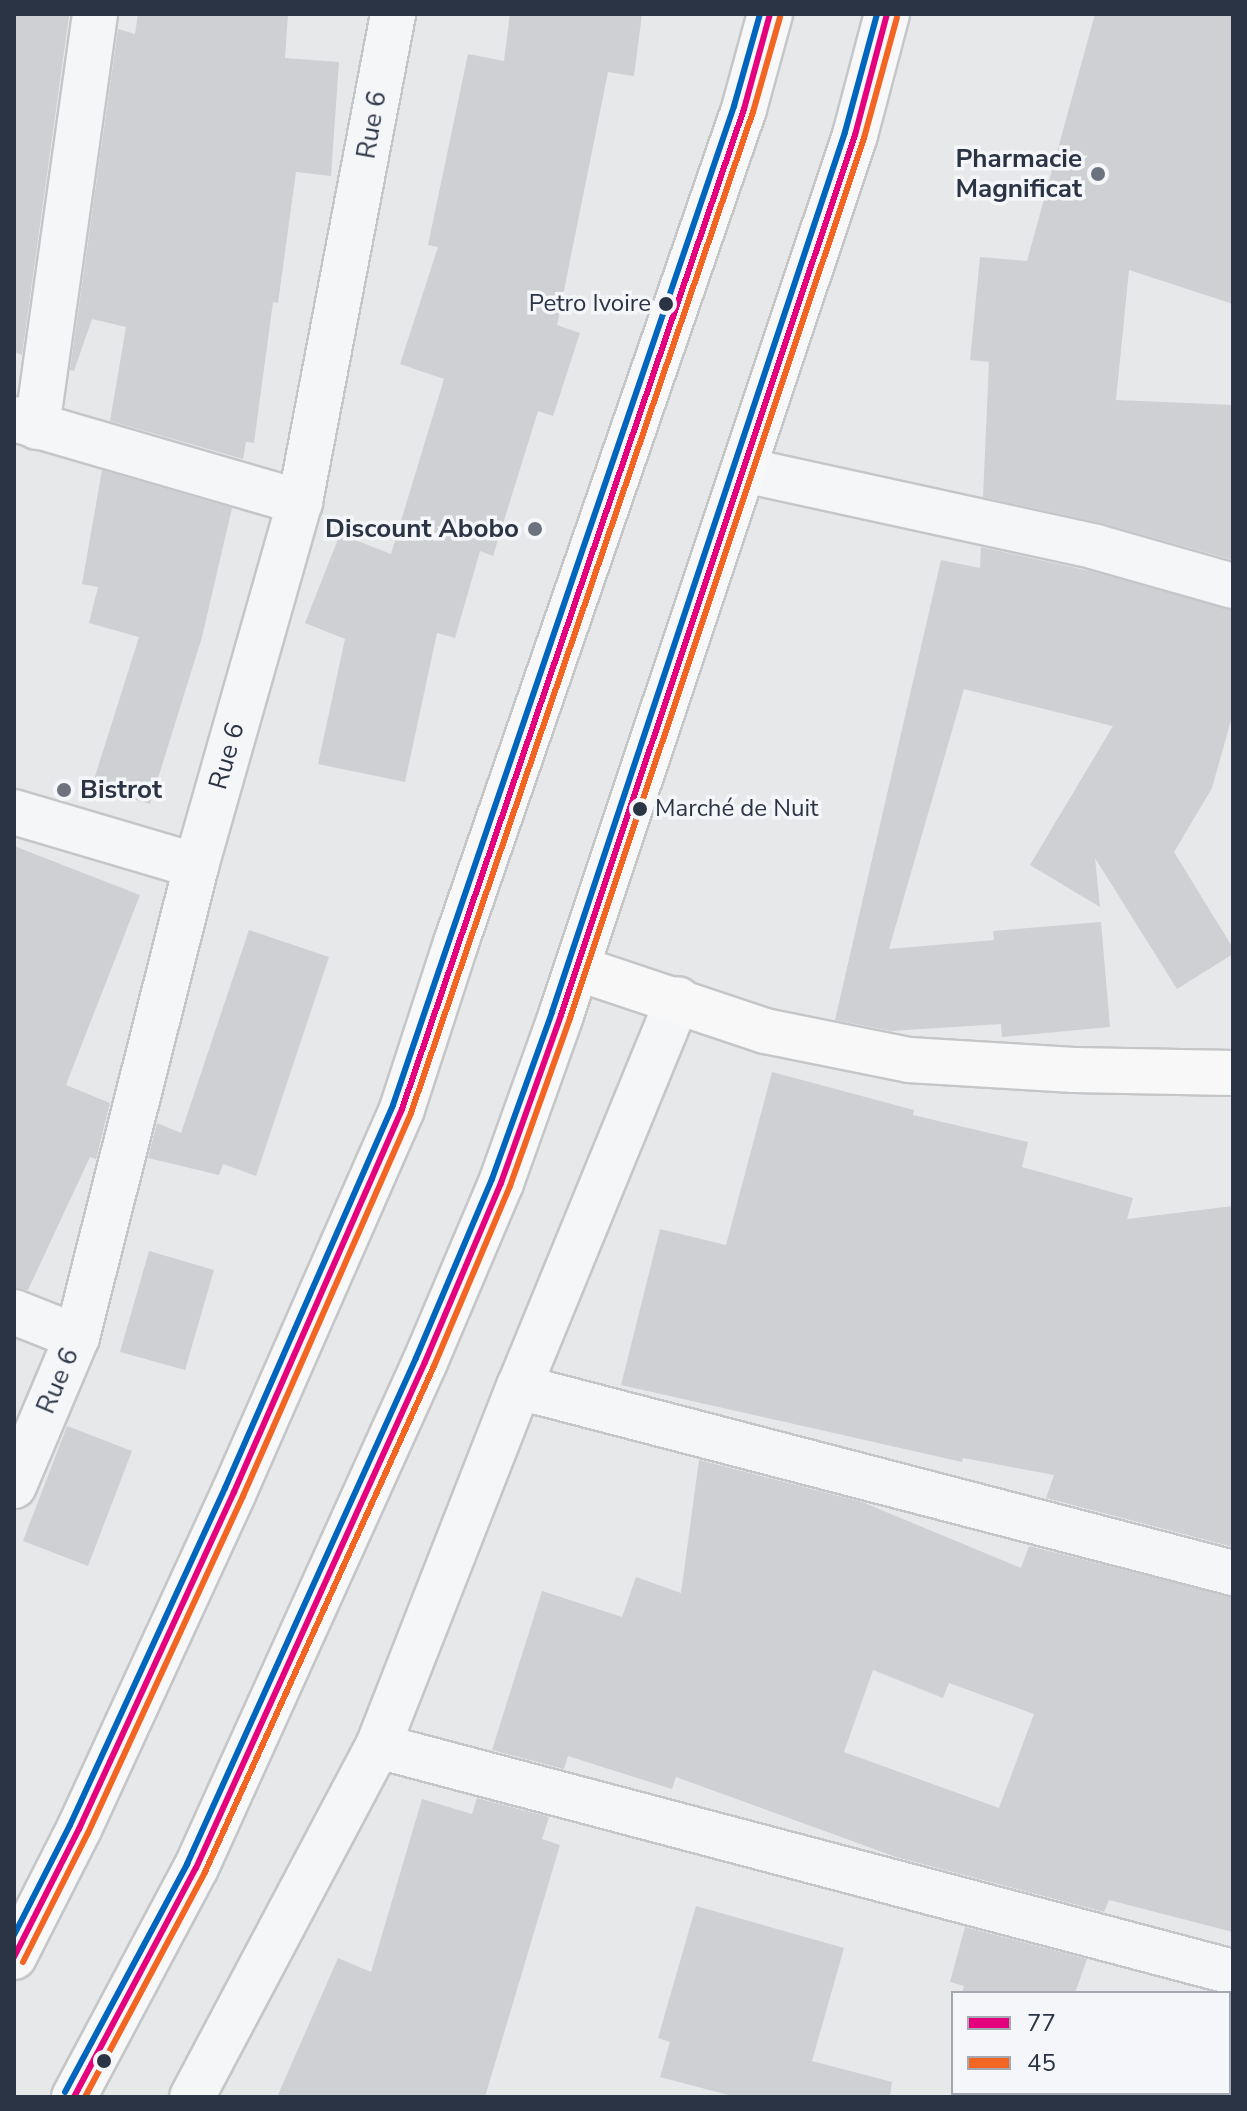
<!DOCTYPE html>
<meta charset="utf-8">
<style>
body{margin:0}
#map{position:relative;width:1247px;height:2111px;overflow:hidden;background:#e6e8ea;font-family:"Nunito Sans",sans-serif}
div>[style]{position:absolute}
.building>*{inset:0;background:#ced0d3}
.roads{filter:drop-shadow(2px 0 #c4c6c8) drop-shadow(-2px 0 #c4c6c8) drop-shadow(0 2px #c4c6c8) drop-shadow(0 -2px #c4c6c8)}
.street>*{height:44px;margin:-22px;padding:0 22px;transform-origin:22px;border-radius:22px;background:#f5f6f7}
.secondary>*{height:44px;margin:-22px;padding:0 22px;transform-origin:22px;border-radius:22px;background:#f8f8f8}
.primary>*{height:44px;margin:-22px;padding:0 22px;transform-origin:22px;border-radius:22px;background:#f8f8f8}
.bus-1>*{height:6px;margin:-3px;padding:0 3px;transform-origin:3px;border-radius:3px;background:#e5007d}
.bus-2>*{height:6px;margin:-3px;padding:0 3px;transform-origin:3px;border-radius:3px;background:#f26522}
.bus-3>*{height:6px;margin:-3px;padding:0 3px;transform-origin:3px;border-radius:3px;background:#0065bd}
.dots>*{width:22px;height:22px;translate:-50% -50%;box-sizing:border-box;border:4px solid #f4f6f9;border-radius:50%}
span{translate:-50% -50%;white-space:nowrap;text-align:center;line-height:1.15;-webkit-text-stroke:7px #f4f6f9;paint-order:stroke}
.bus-label{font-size:24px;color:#2b3445}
.right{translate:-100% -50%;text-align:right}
.left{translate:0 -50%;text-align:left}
.street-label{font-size:26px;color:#2b3445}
.poi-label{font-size:26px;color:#2b3445;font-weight:700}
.frame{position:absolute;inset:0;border:16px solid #2b3445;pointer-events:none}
.legend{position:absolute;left:951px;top:1991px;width:280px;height:104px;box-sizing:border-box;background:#f4f6f9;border:2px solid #a4a8b1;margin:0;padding:10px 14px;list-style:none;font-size:24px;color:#2b3445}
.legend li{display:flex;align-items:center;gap:16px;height:40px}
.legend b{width:40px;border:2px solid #a4a8b1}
</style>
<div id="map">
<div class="building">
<div style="clip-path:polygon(14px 14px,69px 16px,22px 355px,14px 352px)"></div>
<div style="clip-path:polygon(138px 14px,288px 14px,285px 58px,339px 62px,331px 176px,296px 172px,278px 303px,273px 302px,254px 443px,246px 442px,243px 459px,110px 421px,126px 327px,92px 319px,74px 371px,70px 370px,118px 29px,135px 34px)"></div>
<div style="clip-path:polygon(510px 14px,642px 14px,634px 76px,608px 72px,557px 325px,580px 333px,553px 416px,538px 411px,493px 556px,480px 551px,455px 638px,437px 633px,405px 782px,318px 764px,345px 639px,305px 623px,340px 534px,391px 554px,444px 379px,400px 364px,438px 247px,428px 245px,468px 54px,504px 61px)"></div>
<div style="clip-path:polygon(1095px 14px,1233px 14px,1233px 304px,1129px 270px,1116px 400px,1233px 405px,1233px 560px,1101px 523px,983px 497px,989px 362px,970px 360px,980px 257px,1027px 261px)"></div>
<div style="clip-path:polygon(102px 470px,232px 508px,202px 637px,150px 804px,92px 786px,139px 637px,89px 623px,98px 587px,82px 584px)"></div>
<div style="clip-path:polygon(981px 547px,1090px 571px,1233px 610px,1233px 713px,1212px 788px,1174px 852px,1233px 948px,1233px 954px,1177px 989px,1095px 858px,1100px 907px,1030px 865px,1113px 726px,964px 689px,889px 949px,994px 940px,993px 931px,1101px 922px,1110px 1027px,1002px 1037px,1001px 1024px,891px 1031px,835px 1020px,941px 560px,980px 568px)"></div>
<div style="clip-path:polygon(14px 846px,140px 895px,66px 1085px,110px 1103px,96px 1159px,90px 1157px,28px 1290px,14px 1288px)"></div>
<div style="clip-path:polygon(249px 930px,329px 957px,256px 1176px,223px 1164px,219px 1175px,148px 1158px,157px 1123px,181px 1133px)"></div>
<div style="clip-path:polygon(772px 1072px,914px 1110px,913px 1115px,1028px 1142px,1022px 1167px,1133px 1198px,1127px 1219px,1233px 1206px,1233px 1547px,1046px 1498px,1054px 1475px,963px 1458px,962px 1462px,621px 1385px,660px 1229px,726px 1245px)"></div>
<div style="clip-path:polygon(149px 1251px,214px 1270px,185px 1370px,120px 1352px)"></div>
<div style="clip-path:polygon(67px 1426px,132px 1451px,88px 1566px,23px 1541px)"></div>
<div style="clip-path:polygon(evenodd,699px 1460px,862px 1502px,1021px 1568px,1029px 1546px,1233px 1597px,1233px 1932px,1109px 1900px,1104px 1912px,896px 1857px,676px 1777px,672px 1789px,568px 1756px,564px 1769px,492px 1750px,542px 1591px,622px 1617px,636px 1577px,681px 1593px,699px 1460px,873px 1670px,943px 1698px,949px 1683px,1034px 1714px,999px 1808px,844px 1752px,873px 1670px)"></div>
<div style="clip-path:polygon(477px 1798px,549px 1817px,542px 1839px,560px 1845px,485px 2097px,277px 2097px,338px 1958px,371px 1972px,422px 1799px,472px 1814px)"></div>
<div style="clip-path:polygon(696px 1906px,844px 1948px,812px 2061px,892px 2082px,890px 2097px,736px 2097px,660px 2077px,670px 2042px,658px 2038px)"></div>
<div style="clip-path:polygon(965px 1927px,1087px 1959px,1075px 1993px,962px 1993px,964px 1986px,950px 1982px)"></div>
</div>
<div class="roads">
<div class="street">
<div style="left:14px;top:419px;width:298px;rotate:16.2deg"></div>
<div style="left:37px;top:427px;width:417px;rotate:-82deg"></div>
<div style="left:744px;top:470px;width:360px;rotate:12.3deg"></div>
<div style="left:1096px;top:547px;width:142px;rotate:15.9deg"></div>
<div style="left:14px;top:812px;width:190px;rotate:16.5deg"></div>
<div style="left:14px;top:1312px;width:68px;rotate:21.6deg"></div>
<div style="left:519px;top:1387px;width:738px;rotate:14.6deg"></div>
<div style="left:14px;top:1486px;width:162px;rotate:-67.1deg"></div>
<div style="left:77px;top:1337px;width:486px;rotate:-75.8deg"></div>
<div style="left:196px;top:866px;width:379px;rotate:-74.1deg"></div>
<div style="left:300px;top:502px;width:497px;rotate:-79.2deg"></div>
<div style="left:378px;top:1746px;width:884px;rotate:14.81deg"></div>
<div style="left:192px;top:2097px;width:397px;rotate:-62.1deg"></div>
<div style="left:378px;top:1746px;width:386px;rotate:-68.6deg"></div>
<div style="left:519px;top:1387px;width:419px;rotate:-67.7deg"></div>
</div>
<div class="secondary">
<div style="left:577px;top:968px;width:198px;rotate:18.5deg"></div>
<div style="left:765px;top:1031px;width:147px;rotate:11.4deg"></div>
<div style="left:909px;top:1060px;width:165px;rotate:3.5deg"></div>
<div style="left:1074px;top:1070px;width:159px;rotate:1.1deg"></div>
</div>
<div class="primary">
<div style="left:14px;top:1957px;width:144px;rotate:-63.1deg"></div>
<div style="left:79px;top:1829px;width:371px;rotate:-65.3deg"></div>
<div style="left:234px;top:1492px;width:418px;rotate:-66.3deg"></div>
<div style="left:402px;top:1109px;width:175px;rotate:-72deg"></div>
<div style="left:456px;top:943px;width:882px;rotate:-70.95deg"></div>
<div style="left:744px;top:109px;width:98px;rotate:-74.7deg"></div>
<div style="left:74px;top:2097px;width:259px;rotate:-62deg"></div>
<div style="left:196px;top:1868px;width:555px;rotate:-65.65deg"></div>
<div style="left:425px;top:1362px;width:194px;rotate:-67deg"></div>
<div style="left:501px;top:1183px;width:178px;rotate:-70.3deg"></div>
<div style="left:561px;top:1015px;width:928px;rotate:-71.53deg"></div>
<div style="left:855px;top:135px;width:125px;rotate:-75.2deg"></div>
</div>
</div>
<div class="bus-1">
<div style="left:14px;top:1957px;width:144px;rotate:-63.1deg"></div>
<div style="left:79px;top:1829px;width:371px;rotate:-65.3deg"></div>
<div style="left:234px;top:1492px;width:418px;rotate:-66.3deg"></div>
<div style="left:402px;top:1109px;width:1057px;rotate:-71.12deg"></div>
<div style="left:744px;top:109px;width:98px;rotate:-74.7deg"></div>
<div style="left:74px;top:2097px;width:259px;rotate:-62deg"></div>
<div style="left:196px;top:1868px;width:555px;rotate:-65.65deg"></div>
<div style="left:425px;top:1362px;width:194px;rotate:-67deg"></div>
<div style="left:501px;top:1183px;width:178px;rotate:-70.3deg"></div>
<div style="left:561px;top:1015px;width:928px;rotate:-71.53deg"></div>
<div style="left:855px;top:135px;width:125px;rotate:-75.2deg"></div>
</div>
<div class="bus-2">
<div style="left:23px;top:1962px;width:144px;rotate:-63.3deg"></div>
<div style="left:88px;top:1833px;width:371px;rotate:-65.3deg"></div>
<div style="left:243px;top:1496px;width:418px;rotate:-66.3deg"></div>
<div style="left:411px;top:1113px;width:1058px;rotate:-71.14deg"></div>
<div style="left:753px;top:112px;width:99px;rotate:-74.1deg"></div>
<div style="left:85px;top:2097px;width:255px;rotate:-61.9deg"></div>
<div style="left:205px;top:1872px;width:555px;rotate:-65.65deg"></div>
<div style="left:434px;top:1366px;width:195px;rotate:-67.1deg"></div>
<div style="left:510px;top:1186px;width:178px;rotate:-70.3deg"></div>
<div style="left:570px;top:1018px;width:928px;rotate:-71.53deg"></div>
<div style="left:864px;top:138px;width:125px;rotate:-74.7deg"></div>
</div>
<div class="bus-3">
<div style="left:14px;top:1935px;width:123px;rotate:-63deg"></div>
<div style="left:70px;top:1825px;width:371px;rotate:-65.3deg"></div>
<div style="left:225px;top:1488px;width:418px;rotate:-66.3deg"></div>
<div style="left:393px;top:1105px;width:1056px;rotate:-71.15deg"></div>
<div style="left:734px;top:106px;width:96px;rotate:-74.2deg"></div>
<div style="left:65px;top:2092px;width:259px;rotate:-61.8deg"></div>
<div style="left:187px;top:1864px;width:555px;rotate:-65.65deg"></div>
<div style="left:416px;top:1358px;width:194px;rotate:-67deg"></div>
<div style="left:492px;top:1179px;width:177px;rotate:-70.2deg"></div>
<div style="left:552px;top:1012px;width:927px;rotate:-71.58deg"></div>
<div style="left:845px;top:132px;width:122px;rotate:-74.8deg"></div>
</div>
<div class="dots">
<div style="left:1098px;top:174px;background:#6c737f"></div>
<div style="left:666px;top:304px;background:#2b3445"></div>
<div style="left:535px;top:529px;background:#6c737f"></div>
<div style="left:64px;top:790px;background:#6c737f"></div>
<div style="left:640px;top:809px;background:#2b3445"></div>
<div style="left:104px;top:2061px;background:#2b3445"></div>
</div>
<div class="bus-label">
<span class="right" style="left:651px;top:304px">Petro Ivoire</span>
<span class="left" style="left:655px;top:809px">Marché de Nuit</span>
</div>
<div class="street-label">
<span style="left:372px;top:125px;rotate:-80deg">Rue 6</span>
<span style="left:227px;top:756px;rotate:-74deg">Rue 6</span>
<span style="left:58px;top:1381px;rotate:-67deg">Rue 6</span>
</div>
<div class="poi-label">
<span class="right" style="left:1082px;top:174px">Pharmacie<br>Magnificat</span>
<span class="right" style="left:519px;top:529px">Discount Abobo</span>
<span class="left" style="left:80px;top:790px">Bistrot</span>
</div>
<div class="frame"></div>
<ul class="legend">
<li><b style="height:10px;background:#e5007d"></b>77</li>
<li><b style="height:10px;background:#f26522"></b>45</li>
</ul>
</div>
